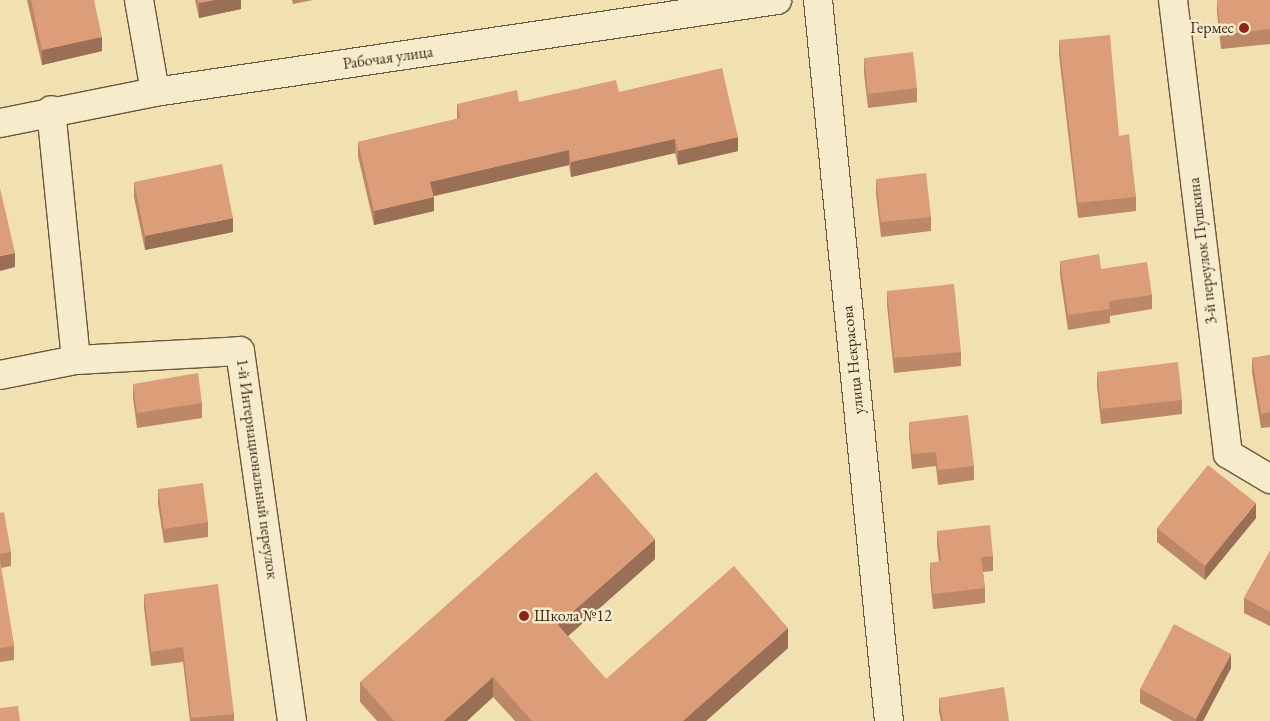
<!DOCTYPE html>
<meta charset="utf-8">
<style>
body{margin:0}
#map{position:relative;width:1270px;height:721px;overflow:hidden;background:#f1e1b0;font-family:"EB Garamond",serif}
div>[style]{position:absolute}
.roads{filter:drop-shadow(1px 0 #6b5640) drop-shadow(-1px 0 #6b5640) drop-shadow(0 1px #6b5640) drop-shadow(0 -1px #6b5640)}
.street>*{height:28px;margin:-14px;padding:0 14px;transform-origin:14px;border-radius:14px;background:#f6eccc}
.wall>*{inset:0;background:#bc8868}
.shaded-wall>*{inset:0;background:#996f55}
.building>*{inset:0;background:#db9e79}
.dots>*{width:14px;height:14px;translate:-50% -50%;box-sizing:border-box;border:2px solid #f6eccc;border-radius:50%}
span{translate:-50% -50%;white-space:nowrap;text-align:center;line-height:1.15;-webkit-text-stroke:5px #f6eccc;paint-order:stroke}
.poi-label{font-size:16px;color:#3e281b}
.right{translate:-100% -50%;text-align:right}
.left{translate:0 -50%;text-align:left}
.street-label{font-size:16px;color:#3e281b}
</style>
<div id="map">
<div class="roads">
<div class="street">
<div style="left:139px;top:0;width:93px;rotate:80.1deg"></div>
<div style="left:818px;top:0;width:724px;rotate:84.38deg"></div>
<div style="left:1173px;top:0;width:457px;rotate:83.1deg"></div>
<div style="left:1228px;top:454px;width:49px;rotate:30.8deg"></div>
<div style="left:0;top:123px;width:158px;rotate:-11.3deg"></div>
<div style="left:155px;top:92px;width:629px;rotate:-8.41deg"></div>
<div style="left:76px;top:360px;width:164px;rotate:-3.1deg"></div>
<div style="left:240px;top:351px;width:374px;rotate:82deg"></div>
<div style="left:0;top:375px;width:77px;rotate:-11.2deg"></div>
<div style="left:76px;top:360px;width:251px;rotate:-95.7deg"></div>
</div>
</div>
<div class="wall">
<div style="clip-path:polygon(27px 0,94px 0,102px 51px,42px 65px)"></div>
<div style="clip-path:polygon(195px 0,241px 0,241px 9px,199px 18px)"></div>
<div style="clip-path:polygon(292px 0,313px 0,293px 4px)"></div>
<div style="clip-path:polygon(1217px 0,1270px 0,1270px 44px,1221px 49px,1217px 12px)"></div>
<div style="clip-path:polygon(1059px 40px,1119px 136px,1136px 197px,1136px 211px,1078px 218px,1059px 55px)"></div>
<div style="clip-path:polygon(864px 58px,917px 88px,917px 102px,868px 108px,864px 73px)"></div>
<div style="clip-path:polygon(619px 92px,738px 151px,678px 165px,675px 153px,571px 177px,569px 165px,433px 196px,434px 211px,374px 225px,358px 156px,358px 142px,457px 119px,457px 104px,519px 102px)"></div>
<div style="clip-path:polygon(876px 179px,931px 217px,931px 231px,881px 237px,876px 193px)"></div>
<div style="clip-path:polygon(134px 182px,233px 232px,145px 250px,134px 197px)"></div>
<div style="clip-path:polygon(1060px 261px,1101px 269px,1152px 295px,1152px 309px,1110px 316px,1110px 323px,1068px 330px,1060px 275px)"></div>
<div style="clip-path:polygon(887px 291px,961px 352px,961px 366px,894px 373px,887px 305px)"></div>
<div style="clip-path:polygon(1270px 355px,1270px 427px,1261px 428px,1252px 372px,1252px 358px)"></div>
<div style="clip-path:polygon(1097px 372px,1182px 400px,1182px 414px,1101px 424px,1097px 386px)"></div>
<div style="clip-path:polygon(133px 384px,202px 403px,202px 418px,137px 428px,133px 398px)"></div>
<div style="clip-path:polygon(909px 422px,974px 466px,974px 480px,938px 485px,936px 466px,912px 469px,909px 436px)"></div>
<div style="clip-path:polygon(158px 489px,208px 522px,208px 537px,164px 543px,158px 504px)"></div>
<div style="clip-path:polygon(0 513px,11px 552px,11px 566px,1px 568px,14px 646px,14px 660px,0 662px)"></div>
<div style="clip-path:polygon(1256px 518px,1205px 580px,1157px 542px,1157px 528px)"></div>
<div style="clip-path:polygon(937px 531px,993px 556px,993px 571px,983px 572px,985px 588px,985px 603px,933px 609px,930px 577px,930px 563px,939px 562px,937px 545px)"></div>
<div style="clip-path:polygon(1270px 551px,1270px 626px,1244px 613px,1244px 598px)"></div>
<div style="clip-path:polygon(655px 559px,568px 636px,606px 679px,788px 648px,706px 721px,515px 721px,493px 697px,467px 721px,377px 721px,360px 702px,360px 682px)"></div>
<div style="clip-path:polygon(144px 594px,234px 714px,234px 721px,190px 721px,183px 662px,151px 666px,144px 608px)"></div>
<div style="clip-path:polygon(1231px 668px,1203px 721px,1173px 721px,1140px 703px,1140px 689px)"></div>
<div style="clip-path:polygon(939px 698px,1009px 721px,941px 721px,939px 712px)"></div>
</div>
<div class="shaded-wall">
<div style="clip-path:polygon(215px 0,241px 0,241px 9px,199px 18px,199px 3px)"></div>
<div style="clip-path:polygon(102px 37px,102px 51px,42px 65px,42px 50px)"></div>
<div style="clip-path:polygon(738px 137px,738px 151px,678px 165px,678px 151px)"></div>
<div style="clip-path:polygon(675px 139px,675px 153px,571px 177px,571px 162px)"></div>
<div style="clip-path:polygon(569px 150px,569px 165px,430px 197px,430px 182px)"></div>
<div style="clip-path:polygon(434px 197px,434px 211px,374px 225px,374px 211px)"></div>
<div style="clip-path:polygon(233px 218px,233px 232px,145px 250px,145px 236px)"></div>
<div style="clip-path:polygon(15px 253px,15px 267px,0 271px,0 256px)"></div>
<div style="clip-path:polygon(1256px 503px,1256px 518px,1205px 580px,1205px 566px)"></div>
<div style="clip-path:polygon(655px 539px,655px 559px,558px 645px,558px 625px)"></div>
<div style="clip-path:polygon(788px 628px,788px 648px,706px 721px,683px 721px)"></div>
<div style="clip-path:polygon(1231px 654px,1231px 668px,1203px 721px,1196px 721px,1196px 719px)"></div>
<div style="clip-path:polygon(493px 677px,493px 697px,467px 721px,444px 721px)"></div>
</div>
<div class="building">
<div style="clip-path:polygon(31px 0,94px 0,102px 37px,42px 50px)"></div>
<div style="clip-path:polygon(198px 0,215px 0,199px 3px)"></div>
<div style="clip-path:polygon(1217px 0,1270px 0,1270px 29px,1221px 35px)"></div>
<div style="clip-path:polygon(1110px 35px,1119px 136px,1129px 134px,1136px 197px,1078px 203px,1059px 40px)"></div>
<div style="clip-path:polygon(913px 52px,917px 88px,868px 94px,864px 58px)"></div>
<div style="clip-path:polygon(722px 68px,738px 137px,678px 151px,675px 139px,571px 162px,569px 150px,430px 182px,434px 197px,374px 211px,358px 142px,460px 118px,457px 104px,517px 90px,519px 102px,616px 80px,619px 92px)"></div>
<div style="clip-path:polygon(222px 164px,233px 218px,145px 236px,134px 182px)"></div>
<div style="clip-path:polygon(926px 173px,931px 217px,881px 222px,876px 179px)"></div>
<div style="clip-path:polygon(0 188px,15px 253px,0 256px)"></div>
<div style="clip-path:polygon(1099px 254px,1101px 269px,1147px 262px,1152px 295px,1109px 301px,1110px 309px,1068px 315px,1060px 261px)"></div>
<div style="clip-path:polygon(954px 284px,961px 352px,894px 358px,887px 291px)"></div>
<div style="clip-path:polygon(1270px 355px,1270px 412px,1261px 414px,1252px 358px)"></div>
<div style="clip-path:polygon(1178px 362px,1182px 400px,1101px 409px,1097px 372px)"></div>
<div style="clip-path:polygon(198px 373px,202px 403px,137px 413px,133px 384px)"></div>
<div style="clip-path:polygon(968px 415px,974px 466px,938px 470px,936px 452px,912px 454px,909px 422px)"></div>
<div style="clip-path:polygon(1208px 465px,1256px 503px,1205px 566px,1157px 528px)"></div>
<div style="clip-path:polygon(596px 472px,655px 539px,558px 625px,606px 679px,734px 566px,788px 628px,683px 721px,532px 721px,493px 677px,444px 721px,394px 721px,360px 682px)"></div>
<div style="clip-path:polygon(203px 483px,208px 522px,164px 529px,158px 489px)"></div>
<div style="clip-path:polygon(4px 512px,11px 552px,0 554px,0 513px)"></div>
<div style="clip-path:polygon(990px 525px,993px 556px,981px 557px,985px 588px,933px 594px,930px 563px,941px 561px,937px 531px)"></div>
<div style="clip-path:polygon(1270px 551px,1270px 612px,1244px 598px)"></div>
<div style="clip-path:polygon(0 560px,14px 646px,0 648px)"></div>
<div style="clip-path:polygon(218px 584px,234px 714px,191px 718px,183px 647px,151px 652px,144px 594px)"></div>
<div style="clip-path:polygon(1174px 624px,1231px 654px,1196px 719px,1140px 689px)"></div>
<div style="clip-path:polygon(1004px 687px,1009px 721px,943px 721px,939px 698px)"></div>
<div style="clip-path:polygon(18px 706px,20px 721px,0 721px,0 708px)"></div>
</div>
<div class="dots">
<div style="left:1244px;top:28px;background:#8f2418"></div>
<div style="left:524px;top:616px;background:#8f2418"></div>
</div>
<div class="poi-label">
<span class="right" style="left:1234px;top:28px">Гермес</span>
<span class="left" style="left:534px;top:616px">Школа №12</span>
</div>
<div class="street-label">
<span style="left:388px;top:58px;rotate:-8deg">Рабочая улица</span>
<span style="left:1203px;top:251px;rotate:-97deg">3-й переулок Пушкина</span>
<span style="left:853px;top:360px;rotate:-96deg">улица Некрасова</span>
<span style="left:257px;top:469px;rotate:82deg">1-й Интернациональный переулок</span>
</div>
</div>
